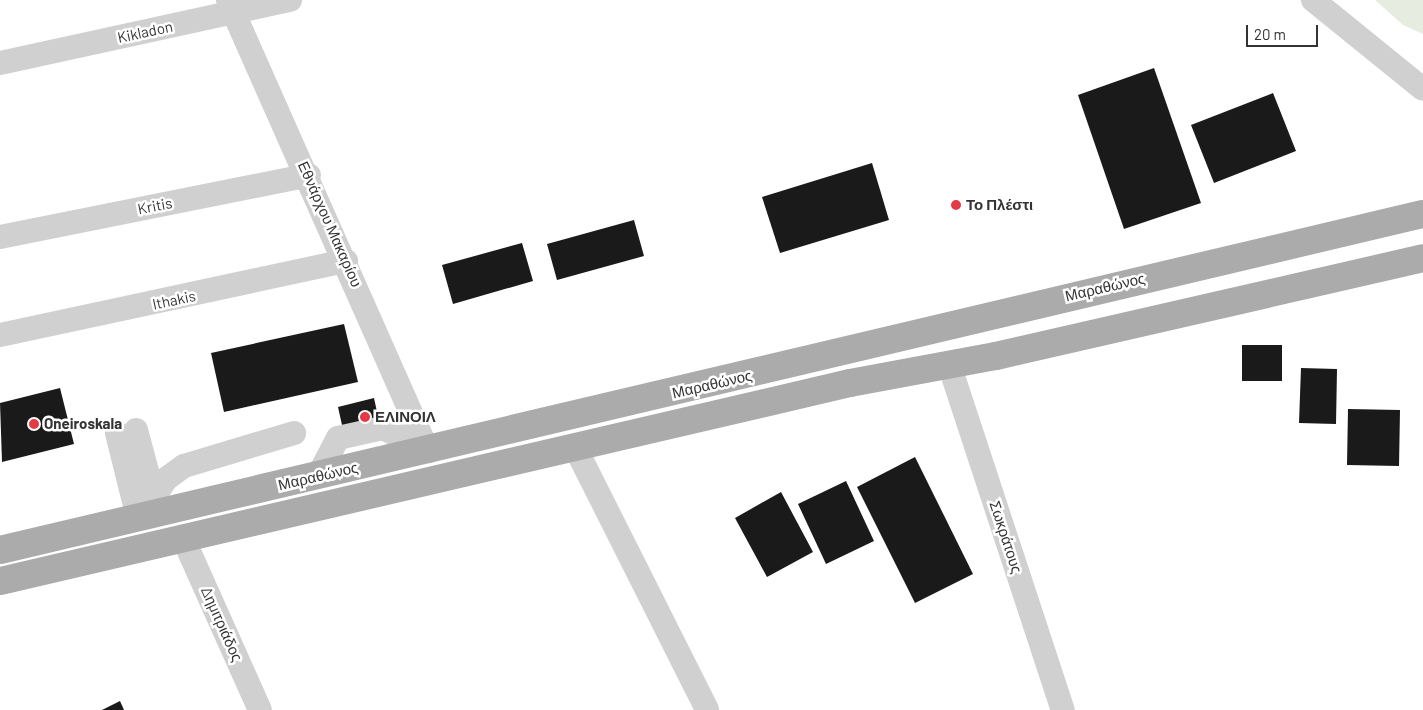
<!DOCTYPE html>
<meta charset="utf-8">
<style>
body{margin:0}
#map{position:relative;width:1423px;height:710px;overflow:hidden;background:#fff;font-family:Barlow,sans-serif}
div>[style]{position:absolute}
.green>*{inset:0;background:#e6ecdf}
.building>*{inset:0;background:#1a1a1a}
.minor>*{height:24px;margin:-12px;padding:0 12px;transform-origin:12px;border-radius:12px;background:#d0d0d0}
.major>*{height:28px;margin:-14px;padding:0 14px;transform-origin:14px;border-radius:14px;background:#ababab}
.dots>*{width:14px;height:14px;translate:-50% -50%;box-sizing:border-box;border:2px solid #fff;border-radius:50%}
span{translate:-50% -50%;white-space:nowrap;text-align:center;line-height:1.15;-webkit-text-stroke:5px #fff;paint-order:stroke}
.street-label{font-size:15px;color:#333}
.poi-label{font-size:15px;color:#333;font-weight:700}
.left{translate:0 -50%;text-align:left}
.scale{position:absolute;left:1246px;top:25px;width:72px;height:22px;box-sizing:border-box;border:2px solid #333;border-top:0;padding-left:6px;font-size:15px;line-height:18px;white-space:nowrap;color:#333;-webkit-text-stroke:4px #fff;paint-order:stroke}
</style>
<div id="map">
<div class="green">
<div style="clip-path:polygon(1375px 0,1423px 0,1423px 34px,1403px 25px)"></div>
</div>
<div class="building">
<div style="clip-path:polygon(1154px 68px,1201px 203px,1124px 229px,1078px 95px)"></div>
<div style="clip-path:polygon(1273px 93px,1296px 151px,1214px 183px,1191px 125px)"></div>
<div style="clip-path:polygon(872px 163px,889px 220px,780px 253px,762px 197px)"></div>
<div style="clip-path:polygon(634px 220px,644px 256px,557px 280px,547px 244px)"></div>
<div style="clip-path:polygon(522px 243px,533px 281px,453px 304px,442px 265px)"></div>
<div style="clip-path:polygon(344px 324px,358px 382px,224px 412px,211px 353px)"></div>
<div style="clip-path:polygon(1242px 345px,1282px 345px,1282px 381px,1242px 381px)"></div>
<div style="clip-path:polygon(1301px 368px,1337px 369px,1336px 424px,1299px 423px)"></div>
<div style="clip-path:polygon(60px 388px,74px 444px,2px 462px,0 403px)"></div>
<div style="clip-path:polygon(374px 398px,382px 435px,346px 443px,338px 407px)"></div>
<div style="clip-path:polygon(1348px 409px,1400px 410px,1399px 466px,1347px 465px)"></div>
<div style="clip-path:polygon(915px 457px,973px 574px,915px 603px,857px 487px)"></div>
<div style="clip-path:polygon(846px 481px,874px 541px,826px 564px,798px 504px)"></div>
<div style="clip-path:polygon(781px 492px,813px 552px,767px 577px,735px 518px)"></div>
<div style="clip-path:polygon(120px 701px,124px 710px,102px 710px)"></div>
</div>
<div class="minor">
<div style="left:228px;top:0;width:493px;rotate:66.1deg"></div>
<div style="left:1313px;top:0;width:141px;rotate:39deg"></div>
<div style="left:0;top:63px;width:297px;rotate:-12.3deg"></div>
<div style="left:0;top:237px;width:315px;rotate:-11.3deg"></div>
<div style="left:0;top:335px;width:354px;rotate:-12.1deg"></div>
<div style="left:949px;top:364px;width:364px;rotate:71.8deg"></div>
<div style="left:136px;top:430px;width:69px;rotate:75deg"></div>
<div style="left:117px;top:433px;width:88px;rotate:76.1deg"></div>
<div style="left:575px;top:447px;width:294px;rotate:63.3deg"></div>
<div style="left:318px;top:476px;width:43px;rotate:-62.2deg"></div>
<div style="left:338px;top:438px;width:46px;rotate:-12.5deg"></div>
<div style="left:383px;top:428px;width:51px;rotate:27.1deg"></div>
<div style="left:161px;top:513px;width:17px;rotate:-114deg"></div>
<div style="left:154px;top:497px;width:22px;rotate:-56deg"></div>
<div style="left:166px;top:479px;width:22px;rotate:-36deg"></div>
<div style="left:184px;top:466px;width:115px;rotate:-16.7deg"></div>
<div style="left:183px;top:538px;width:188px;rotate:65.9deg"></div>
</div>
<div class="major">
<div style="left:0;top:550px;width:1462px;rotate:-13.29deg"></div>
<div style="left:0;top:581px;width:873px;rotate:-13.11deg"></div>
<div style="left:850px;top:383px;width:148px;rotate:-10.5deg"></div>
<div style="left:996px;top:356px;width:438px;rotate:-12.9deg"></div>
</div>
<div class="dots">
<div style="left:956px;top:205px;background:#e63946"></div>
<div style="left:365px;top:417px;background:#e63946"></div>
<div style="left:34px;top:424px;background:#e63946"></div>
</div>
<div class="street-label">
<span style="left:145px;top:32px;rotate:-12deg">Kikladon</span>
<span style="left:155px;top:206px;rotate:-11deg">Kritis</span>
<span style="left:330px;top:224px;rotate:66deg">Εθνάρχου Μακαρίου</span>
<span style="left:1105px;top:287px;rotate:-13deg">Μαραθώνος</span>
<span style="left:174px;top:300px;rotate:-12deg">Ithakis</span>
<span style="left:712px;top:384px;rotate:-13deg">Μαραθώνος</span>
<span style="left:318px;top:476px;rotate:-13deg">Μαραθώνος</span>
<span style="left:1006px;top:537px;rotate:72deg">Σωκράτους</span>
<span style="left:222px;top:624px;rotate:66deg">Δημιτριάδος</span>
</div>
<div class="poi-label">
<span class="left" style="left:966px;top:205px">Το Πλέστι</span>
<span class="left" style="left:375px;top:417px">ΕΛΙΝΟΙΛ</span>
<span class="left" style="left:44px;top:424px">Oneiroskala</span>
</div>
<div class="scale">20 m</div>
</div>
